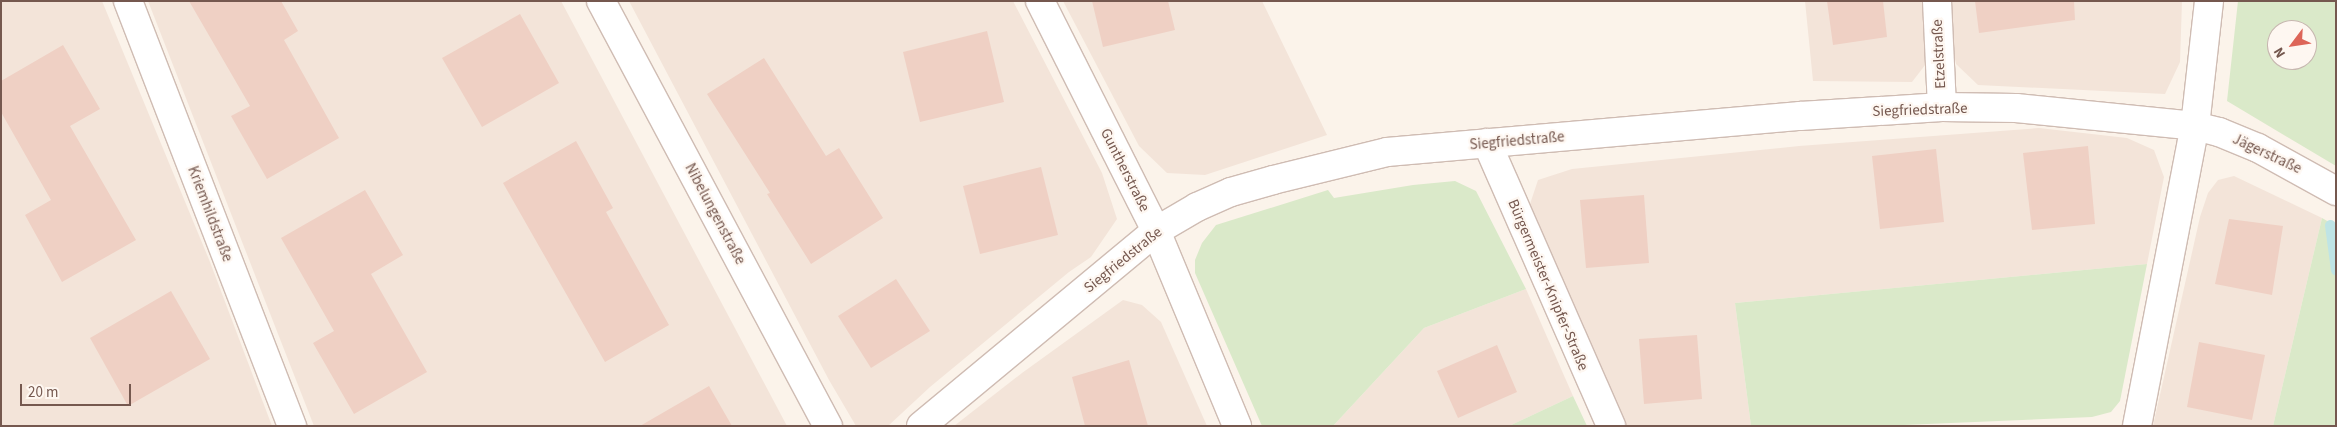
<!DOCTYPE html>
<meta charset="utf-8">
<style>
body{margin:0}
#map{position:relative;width:2337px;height:427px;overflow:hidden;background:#fbf3ea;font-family:"Source Sans 3",sans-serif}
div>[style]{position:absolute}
.residential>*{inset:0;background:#f3e4d9}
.green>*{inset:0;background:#dae9c9}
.stream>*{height:11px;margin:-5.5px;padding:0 5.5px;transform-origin:5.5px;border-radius:5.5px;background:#bfe4e5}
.building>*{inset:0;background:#efd0c4}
.roads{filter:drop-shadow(1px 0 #cfbcb3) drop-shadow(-1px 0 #cfbcb3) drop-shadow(0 1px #cfbcb3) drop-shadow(0 -1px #cfbcb3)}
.street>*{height:28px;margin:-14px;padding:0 14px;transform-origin:14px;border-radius:14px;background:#fff}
span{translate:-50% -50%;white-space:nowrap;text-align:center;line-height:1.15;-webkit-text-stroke:4.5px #fef7f1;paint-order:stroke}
.street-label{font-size:15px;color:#75584f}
.frame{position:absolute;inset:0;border:2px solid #75584f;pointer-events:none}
.north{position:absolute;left:2267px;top:20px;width:50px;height:50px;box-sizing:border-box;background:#fef7f1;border:1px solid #c7b7b0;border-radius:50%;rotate:239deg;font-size:14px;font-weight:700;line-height:20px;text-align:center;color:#75584f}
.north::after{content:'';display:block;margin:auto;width:18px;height:22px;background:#dd6558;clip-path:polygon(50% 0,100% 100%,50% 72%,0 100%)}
.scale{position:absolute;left:20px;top:384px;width:111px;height:22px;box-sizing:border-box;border:2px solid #75584f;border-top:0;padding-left:6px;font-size:15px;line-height:18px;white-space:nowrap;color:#75584f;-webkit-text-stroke:4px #fef7f1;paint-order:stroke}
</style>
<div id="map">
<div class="residential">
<div style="clip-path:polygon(1px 1px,102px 1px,210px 262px,272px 426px,1px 426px)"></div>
<div style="clip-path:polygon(148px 1px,561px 1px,787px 426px,314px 426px)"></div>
<div style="clip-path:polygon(629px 1px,1013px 1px,1102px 173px,1117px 219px,1091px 257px,1069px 272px,930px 387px,888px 426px,856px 426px,829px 380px)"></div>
<div style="clip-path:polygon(1063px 1px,1262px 1px,1327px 135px,1205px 175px,1167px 173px,1139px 146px)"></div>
<div style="clip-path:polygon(1805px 1px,1926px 1px,1929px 60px,1912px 82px,1813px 81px)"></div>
<div style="clip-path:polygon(1949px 1px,2182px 1px,2180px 62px,2165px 94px,1978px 85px,1956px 64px,1950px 34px)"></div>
<div style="clip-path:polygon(2039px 128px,2127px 138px,2154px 150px,2164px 177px,2147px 264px,1735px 303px,1751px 426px,1626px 426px,1614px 404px,1530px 204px,1538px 180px,1572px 169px,1799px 146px)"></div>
<div style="clip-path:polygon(2234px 176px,2322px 218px,2273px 426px,2153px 426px,2200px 217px,2208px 193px,2218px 180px)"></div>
<div style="clip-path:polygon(1526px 289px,1573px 396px,1509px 426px,1333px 426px,1424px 328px)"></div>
<div style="clip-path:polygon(1123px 300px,1142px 305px,1161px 322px,1207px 426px,954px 426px,1022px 373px)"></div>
</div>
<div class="green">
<div style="clip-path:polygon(evenodd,2238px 1px,2336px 1px,2336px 166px,2227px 101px,2238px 1px,2277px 30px,2307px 30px,2307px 60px,2277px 60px,2277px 30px)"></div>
<div style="clip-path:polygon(1455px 181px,1476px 191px,1526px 289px,1424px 328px,1333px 426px,1262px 426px,1195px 273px,1195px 260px,1202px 243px,1216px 225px,1328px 190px,1334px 198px,1413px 185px)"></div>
<div style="clip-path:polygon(2322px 218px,2336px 226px,2336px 426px,2273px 426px)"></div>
<div style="clip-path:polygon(2147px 264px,2120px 401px,2111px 412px,2092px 417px,1880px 426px,1751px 426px,1735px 303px)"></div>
<div style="clip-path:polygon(1573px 396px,1587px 426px,1509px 426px)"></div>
</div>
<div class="stream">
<div style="left:2330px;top:225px;width:45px;rotate:82.4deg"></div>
</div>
<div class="building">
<div style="clip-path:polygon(189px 1px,281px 1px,298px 31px,284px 40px,339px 138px,267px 179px,231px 116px,250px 106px)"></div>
<div style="clip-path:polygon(1092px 1px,1168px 1px,1175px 30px,1103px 47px)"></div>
<div style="clip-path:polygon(1827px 1px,1883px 1px,1887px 37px,1833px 45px)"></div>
<div style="clip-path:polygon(1975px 1px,2074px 1px,2075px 20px,1979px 33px)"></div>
<div style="clip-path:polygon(520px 14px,559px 83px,482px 127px,442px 58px)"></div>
<div style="clip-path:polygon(987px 31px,1004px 102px,920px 122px,903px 52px)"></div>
<div style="clip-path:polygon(63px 45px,100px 109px,70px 126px,136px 240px,62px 282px,25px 215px,51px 200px,1px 112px,1px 81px)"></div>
<div style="clip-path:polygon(764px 58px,826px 156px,839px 148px,883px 218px,811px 264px,767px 194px,770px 193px,707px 94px)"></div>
<div style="clip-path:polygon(576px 141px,613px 208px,606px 212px,669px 325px,605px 362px,503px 183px)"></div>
<div style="clip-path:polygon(2088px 146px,2095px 224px,2032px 230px,2023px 153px)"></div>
<div style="clip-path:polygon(1936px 149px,1944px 222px,1880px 229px,1872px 156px)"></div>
<div style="clip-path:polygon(1041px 167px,1058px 235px,980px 254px,963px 186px)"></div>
<div style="clip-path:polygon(365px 190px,403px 255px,371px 274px,427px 372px,354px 414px,313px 343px,334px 331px,281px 238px)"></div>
<div style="clip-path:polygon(1644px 195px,1649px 263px,1586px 268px,1580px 200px)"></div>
<div style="clip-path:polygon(2229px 219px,2283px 226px,2272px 295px,2215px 284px)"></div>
<div style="clip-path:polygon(896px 279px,930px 331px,871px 368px,838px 316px)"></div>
<div style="clip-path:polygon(171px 291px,210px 359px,128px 406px,90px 338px)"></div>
<div style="clip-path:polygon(1697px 335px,1702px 399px,1644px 404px,1639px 339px)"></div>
<div style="clip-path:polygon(2199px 342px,2265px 355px,2252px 420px,2187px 407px)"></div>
<div style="clip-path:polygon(1497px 345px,1517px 392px,1458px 418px,1437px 371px)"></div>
<div style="clip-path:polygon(1129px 360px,1148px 426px,1085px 426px,1072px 377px)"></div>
<div style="clip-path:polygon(709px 386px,732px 426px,640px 426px)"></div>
</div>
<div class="roads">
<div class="street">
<div style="left:128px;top:1px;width:456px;rotate:68.9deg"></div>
<div style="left:601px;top:1px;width:482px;rotate:61.9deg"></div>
<div style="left:1040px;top:1px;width:258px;rotate:63.2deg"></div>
<div style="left:1156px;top:231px;width:211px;rotate:67.4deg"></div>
<div style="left:1937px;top:1px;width:106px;rotate:87.3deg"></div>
<div style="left:1487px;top:143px;width:309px;rotate:66.3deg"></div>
<div style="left:921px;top:426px;width:305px;rotate:-39.7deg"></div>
<div style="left:1156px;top:231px;width:48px;rotate:-30.3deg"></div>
<div style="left:1197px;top:207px;width:37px;rotate:-24deg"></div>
<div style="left:1231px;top:192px;width:44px;rotate:-15.9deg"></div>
<div style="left:1273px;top:180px;width:117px;rotate:-13.8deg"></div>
<div style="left:1387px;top:152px;width:415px;rotate:-5deg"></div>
<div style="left:1800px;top:116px;width:142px;rotate:-3.6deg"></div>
<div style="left:1942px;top:107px;width:74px;rotate:0.8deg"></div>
<div style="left:2016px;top:108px;width:180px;rotate:5.7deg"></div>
<div style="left:2195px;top:126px;width:25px;rotate:14deg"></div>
<div style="left:2219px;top:132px;width:42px;rotate:22.3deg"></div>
<div style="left:2258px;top:148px;width:89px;rotate:28.9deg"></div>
<div style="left:2137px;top:426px;width:306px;rotate:-79.1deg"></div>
<div style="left:2195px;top:126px;width:126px;rotate:-83.6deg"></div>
</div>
</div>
<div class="street-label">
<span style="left:1939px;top:54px;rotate:-93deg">Etzelstraße</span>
<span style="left:1920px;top:110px;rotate:-2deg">Siegfriedstraße</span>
<span style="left:1517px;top:141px;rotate:-5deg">Siegfriedstraße</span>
<span style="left:2267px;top:154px;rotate:25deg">Jägerstraße</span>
<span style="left:1125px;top:170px;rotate:63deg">Guntherstraße</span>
<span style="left:210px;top:214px;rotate:69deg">Kriemhildstraße</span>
<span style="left:715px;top:214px;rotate:62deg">Nibelungenstraße</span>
<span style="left:1123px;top:260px;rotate:-39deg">Siegfriedstraße</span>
<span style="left:1548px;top:285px;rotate:67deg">Bürgermeister-Knipfer-Straße</span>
</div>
<div class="frame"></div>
<div class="north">N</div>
<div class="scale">20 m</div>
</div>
